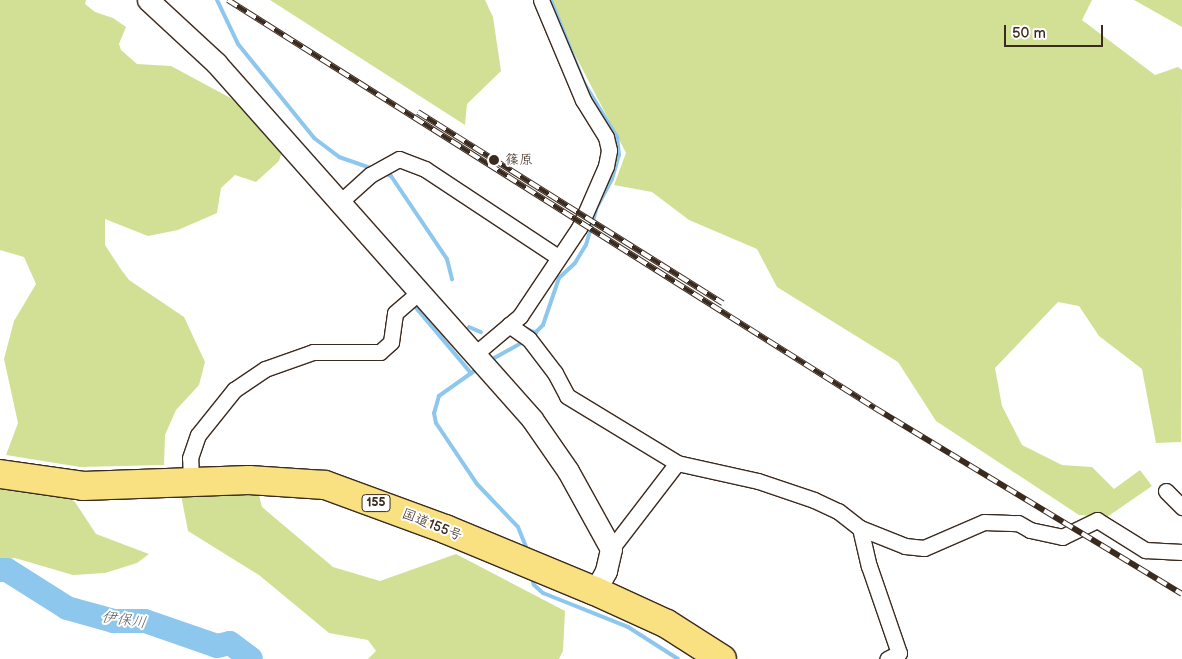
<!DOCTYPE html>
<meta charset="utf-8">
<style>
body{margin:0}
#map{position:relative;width:1182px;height:659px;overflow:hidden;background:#fff;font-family:"Balsamiq Sans","Klee One",sans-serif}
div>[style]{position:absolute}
.green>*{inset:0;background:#d1e094}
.stream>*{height:4px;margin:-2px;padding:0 2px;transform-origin:2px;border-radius:2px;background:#8dc7ed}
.river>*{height:24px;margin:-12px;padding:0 12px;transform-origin:12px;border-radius:12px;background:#8dc7ed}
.roads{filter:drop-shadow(1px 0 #3b2a1e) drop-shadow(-1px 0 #3b2a1e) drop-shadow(0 1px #3b2a1e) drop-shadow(0 -1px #3b2a1e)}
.street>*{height:15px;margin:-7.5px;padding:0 7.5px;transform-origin:7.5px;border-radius:7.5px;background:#fff}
.secondary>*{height:21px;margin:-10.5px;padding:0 10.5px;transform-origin:10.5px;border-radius:10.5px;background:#fff}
.highway>*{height:28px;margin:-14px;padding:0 14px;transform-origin:14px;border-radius:14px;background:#f9e181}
.rail>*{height:5.5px;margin-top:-2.75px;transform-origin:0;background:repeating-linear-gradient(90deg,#fff 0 11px,#3b2a1e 0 22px);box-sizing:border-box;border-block:1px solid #3b2a1e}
.dots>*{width:14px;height:14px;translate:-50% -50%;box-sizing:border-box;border:2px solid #fff;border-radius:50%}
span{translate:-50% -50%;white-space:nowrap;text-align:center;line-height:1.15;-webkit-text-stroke:4px #fff;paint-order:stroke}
.shield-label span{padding:1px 4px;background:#fff;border:1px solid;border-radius:4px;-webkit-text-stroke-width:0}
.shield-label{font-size:12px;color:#3b2a1e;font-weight:700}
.poi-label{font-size:14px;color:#3b2a1e}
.left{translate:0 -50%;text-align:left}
.street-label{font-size:14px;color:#3b2a1e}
.water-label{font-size:15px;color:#54595c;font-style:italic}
.scale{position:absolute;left:1004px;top:25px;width:99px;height:22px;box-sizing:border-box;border:2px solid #3b2a1e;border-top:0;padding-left:6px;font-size:15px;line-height:18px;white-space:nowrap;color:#3b2a1e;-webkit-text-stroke:4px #fff;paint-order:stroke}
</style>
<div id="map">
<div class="green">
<div style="clip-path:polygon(0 0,86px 0,85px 4px,95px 12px,113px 18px,126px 27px,119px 44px,121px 50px,137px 64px,171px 66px,238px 102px,282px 151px,279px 161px,256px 182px,235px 175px,221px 188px,217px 213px,178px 230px,148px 236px,105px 219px,105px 245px,120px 268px,129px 280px,184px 317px,205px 362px,199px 385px,176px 410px,165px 435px,164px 465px,80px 467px,6px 455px,18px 423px,4px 359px,14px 321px,36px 284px,24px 257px,0 250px)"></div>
<div style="clip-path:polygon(270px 0,485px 0,493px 17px,501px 71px,467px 104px,465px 125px)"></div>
<div style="clip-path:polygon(553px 0,1092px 0,1082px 20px,1155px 75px,1178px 67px,1182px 70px,1181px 442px,1156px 443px,1142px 369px,1099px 336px,1079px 306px,1058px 302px,995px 368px,1002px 406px,1022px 445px,1062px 465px,1092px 467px,1114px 489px,1140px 470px,1152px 486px,1107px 517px,1079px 515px,936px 421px,898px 362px,777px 287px,757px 249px,689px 220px,652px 192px,614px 185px,626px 153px,573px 51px)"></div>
<div style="clip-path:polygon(1134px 0,1182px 0,1182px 27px)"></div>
<div style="clip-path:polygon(0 484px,58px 491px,75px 502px,96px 534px,149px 554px,137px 563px,105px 573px,73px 575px,15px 558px,0 561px)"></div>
<div style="clip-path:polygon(258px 491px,262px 507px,333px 567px,380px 581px,456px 554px,565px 611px,563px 651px,559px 659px,368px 659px,376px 651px,368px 640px,329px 633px,259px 575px,188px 531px,181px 495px)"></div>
</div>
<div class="stream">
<div style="left:217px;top:0;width:49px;rotate:64.5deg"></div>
<div style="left:238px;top:44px;width:121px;rotate:51deg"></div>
<div style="left:314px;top:138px;width:31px;rotate:37deg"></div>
<div style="left:339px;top:157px;width:37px;rotate:19deg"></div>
<div style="left:382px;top:172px;width:10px;rotate:24deg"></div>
<div style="left:391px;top:176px;width:100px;rotate:56deg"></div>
<div style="left:447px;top:259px;width:21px;rotate:76deg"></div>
<div style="left:412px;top:303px;width:92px;rotate:49.9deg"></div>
<div style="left:469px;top:327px;width:13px;rotate:23deg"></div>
<div style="left:527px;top:329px;width:10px;rotate:24deg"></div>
<div style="left:531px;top:337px;width:17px;rotate:-45deg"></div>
<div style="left:543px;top:325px;width:50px;rotate:-71.2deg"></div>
<div style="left:559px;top:278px;width:22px;rotate:-43deg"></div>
<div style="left:575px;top:263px;width:21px;rotate:-59deg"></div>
<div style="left:586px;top:245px;width:37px;rotate:-74deg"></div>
<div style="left:596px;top:209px;width:34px;rotate:-62deg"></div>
<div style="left:612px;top:179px;width:25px;rotate:-74deg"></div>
<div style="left:619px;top:155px;width:18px;rotate:-96deg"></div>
<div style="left:617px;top:137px;width:63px;rotate:-121.4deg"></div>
<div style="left:584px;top:83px;width:89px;rotate:-111.7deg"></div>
<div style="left:489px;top:361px;width:41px;rotate:-29.1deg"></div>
<div style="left:477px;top:369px;width:47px;rotate:144.6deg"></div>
<div style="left:439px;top:396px;width:18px;rotate:106deg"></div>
<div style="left:434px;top:413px;width:10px;rotate:79deg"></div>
<div style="left:436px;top:423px;width:73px;rotate:56.1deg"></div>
<div style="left:477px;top:484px;width:59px;rotate:46.4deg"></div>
<div style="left:518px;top:527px;width:27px;rotate:68deg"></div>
<div style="left:531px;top:576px;width:9px;rotate:72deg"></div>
<div style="left:534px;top:585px;width:12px;rotate:42deg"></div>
<div style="left:543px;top:593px;width:92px;rotate:21.8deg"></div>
<div style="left:628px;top:627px;width:59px;rotate:32.6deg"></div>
</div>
<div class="river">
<div style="left:0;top:570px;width:7px"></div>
<div style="left:7px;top:570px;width:71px;rotate:32.3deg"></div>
<div style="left:67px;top:608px;width:49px;rotate:15.5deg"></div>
<div style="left:114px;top:621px;width:31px"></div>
<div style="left:145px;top:621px;width:76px;rotate:19.1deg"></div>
<div style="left:217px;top:646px;width:13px;rotate:-13deg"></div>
<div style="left:230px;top:643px;width:26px;rotate:37deg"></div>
</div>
<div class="roads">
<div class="street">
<div style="left:339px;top:203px;width:42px;rotate:-42.1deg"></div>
<div style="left:370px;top:175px;width:33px;rotate:-29deg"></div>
<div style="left:399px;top:159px;width:28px;rotate:21deg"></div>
<div style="left:425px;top:169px;width:159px;rotate:33.5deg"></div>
<div style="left:509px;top:325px;width:24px;rotate:35deg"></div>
<div style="left:529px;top:339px;width:43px;rotate:52.6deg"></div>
<div style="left:555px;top:373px;width:26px;rotate:62deg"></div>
<div style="left:567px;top:396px;width:129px;rotate:31.3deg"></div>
<div style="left:677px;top:463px;width:83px;rotate:12.5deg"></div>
<div style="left:758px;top:481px;width:59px;rotate:18.7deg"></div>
<div style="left:814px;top:500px;width:26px;rotate:25deg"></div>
<div style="left:838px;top:511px;width:28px;rotate:38deg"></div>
<div style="left:860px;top:528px;width:48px;rotate:21.8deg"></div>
<div style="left:905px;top:546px;width:19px;rotate:6deg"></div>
<div style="left:924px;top:548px;width:65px;rotate:-23.4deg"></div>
<div style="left:984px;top:522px;width:34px;rotate:2deg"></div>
<div style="left:1018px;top:523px;width:14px;rotate:30deg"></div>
<div style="left:1030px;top:530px;width:33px;rotate:12deg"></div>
<div style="left:1062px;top:537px;width:39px;rotate:-26deg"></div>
<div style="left:1097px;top:520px;width:57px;rotate:32deg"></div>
<div style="left:1145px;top:550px;width:37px;rotate:3deg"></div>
<div style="left:475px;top:354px;width:59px;rotate:-40.2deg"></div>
<div style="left:520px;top:316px;width:106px;rotate:-56.2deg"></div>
<div style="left:579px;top:228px;width:68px;rotate:-66.5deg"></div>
<div style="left:606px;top:166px;width:16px;rotate:-79deg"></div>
<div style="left:609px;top:150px;width:13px;rotate:-103deg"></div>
<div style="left:606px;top:137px;width:44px;rotate:-121.9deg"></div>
<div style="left:583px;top:100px;width:108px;rotate:-112.8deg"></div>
<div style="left:191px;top:481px;width:23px;rotate:-92deg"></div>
<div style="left:190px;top:458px;width:24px;rotate:-71deg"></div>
<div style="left:198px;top:435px;width:58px;rotate:-51.3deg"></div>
<div style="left:234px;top:390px;width:37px;rotate:-34deg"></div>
<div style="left:265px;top:369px;width:51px;rotate:-19.5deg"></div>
<div style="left:313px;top:352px;width:67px"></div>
<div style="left:380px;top:352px;width:15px;rotate:-42deg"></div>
<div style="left:391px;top:342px;width:29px;rotate:-82deg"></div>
<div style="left:395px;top:313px;width:30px;rotate:-41deg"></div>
<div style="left:1166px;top:491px;width:23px;rotate:45deg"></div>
<div style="left:860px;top:528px;width:39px;rotate:77deg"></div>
<div style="left:869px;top:566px;width:92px;rotate:71deg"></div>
<div style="left:899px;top:653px;width:13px;rotate:153deg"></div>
<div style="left:611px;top:549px;width:108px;rotate:-52.5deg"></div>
</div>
<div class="secondary">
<div style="left:148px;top:0;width:93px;rotate:42.8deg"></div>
<div style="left:216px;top:63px;width:476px;rotate:48.4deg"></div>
<div style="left:532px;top:419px;width:63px;rotate:55.3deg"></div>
<div style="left:568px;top:471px;width:89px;rotate:61.1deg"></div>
<div style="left:611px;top:549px;width:23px;rotate:103deg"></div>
<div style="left:606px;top:571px;width:23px;rotate:119deg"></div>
</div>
<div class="highway">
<div style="left:0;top:474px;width:84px;rotate:8.2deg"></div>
<div style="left:83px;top:486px;width:166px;rotate:-2.1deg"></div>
<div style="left:249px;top:480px;width:76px;rotate:3.8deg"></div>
<div style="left:325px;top:485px;width:128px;rotate:20.1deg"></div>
<div style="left:445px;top:529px;width:162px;rotate:22.5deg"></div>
<div style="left:595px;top:591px;width:79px;rotate:24.6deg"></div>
<div style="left:667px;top:624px;width:65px;rotate:32.5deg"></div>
</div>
</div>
<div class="rail">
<div style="left:228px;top:0;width:765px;rotate:32.24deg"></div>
<div style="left:875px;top:408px;width:359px;rotate:31.2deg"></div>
<div style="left:418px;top:112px;width:360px;rotate:32.1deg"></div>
</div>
<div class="dots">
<div style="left:494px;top:160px;background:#3b2a1e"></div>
</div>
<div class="shield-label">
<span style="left:376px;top:503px">155</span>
</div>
<div class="poi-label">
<span class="left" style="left:505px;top:160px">篠原</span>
</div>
<div class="street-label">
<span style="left:432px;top:525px;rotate:22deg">国道155号</span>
</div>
<div class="water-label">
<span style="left:124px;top:620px;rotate:8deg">伊保川</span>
</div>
<div class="scale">50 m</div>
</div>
